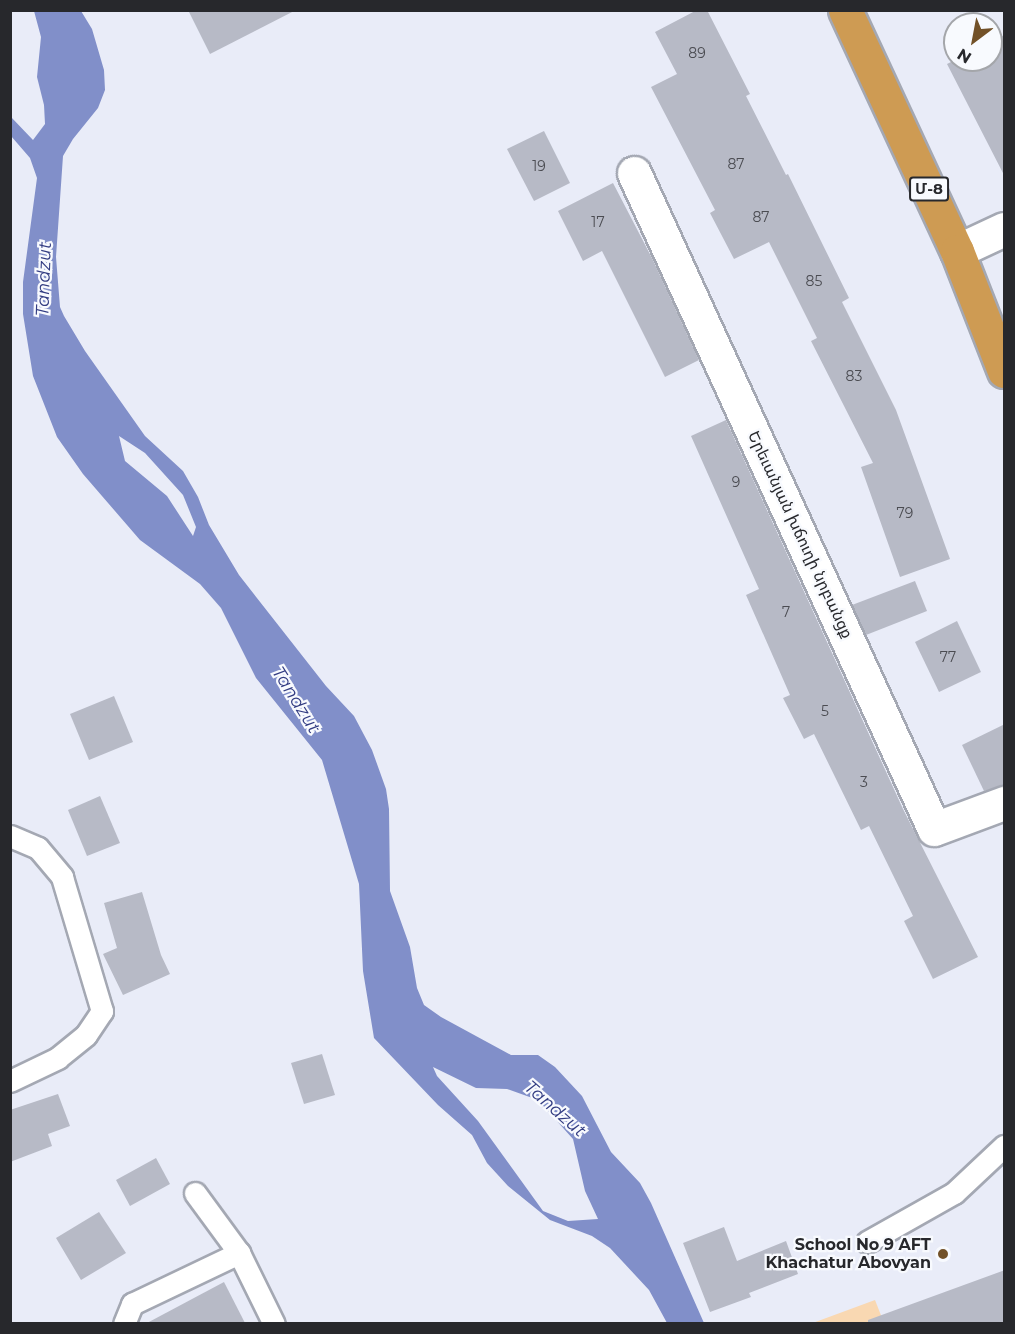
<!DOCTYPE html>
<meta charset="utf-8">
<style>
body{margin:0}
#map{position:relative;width:1015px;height:1334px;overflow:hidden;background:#e9ecf8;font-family:Montserrat,"Noto Sans Armenian",sans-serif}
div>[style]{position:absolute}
.green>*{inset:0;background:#f9d8b2}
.water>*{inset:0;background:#818fc9}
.building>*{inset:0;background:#b7bac6}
.roads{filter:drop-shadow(2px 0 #a4a8b3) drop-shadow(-2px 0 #a4a8b3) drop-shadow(0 2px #a4a8b3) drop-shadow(0 -2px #a4a8b3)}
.service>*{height:21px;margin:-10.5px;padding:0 10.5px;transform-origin:10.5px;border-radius:10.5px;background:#fff}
.minor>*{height:33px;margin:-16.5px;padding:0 16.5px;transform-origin:16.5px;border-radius:16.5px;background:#fff}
.trunk>*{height:33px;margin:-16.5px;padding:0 16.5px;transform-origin:16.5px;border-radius:16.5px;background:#ce9b53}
.dots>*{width:16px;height:16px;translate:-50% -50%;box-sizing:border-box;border:3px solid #f8fafe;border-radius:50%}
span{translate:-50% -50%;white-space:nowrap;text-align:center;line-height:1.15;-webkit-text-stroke:4.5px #f8fafe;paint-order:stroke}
.number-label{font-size:14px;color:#4b4c52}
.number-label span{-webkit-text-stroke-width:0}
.shield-label span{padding:2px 4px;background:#f8fafe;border:2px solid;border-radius:4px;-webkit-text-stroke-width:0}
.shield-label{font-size:15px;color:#27282c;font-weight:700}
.street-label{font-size:16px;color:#27282c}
.poi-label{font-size:16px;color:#27282c;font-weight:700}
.right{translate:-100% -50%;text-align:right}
.water-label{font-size:18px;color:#323c82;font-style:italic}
.frame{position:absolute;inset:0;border:12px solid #27282c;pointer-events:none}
.north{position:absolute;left:943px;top:12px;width:60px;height:60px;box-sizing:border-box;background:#f8fafe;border:2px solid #a4a6aa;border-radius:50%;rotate:212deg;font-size:16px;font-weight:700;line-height:24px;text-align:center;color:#27282c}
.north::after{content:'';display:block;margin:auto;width:21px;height:27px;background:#725128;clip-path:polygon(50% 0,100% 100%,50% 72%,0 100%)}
</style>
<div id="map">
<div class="green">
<div style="clip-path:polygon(875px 1300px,884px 1323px,810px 1324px)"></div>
</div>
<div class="water">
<div style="clip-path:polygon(evenodd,34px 11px,81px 11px,92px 29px,104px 70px,105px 90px,98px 108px,73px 139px,63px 156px,56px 257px,60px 307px,64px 316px,85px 351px,145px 436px,183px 471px,198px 497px,209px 525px,239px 575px,326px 686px,354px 716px,372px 750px,386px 789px,389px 809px,390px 891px,410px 947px,417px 988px,424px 1005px,441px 1017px,511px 1055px,538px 1055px,555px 1067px,582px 1096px,611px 1152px,640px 1183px,651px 1203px,704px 1323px,667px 1323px,649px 1290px,610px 1248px,592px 1236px,550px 1220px,508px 1186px,487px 1163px,472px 1135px,438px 1105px,374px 1038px,363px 971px,359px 884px,322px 760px,256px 678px,221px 608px,200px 584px,140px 540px,83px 474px,57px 437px,33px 376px,23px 314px,23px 282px,37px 178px,30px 158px,11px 136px,11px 117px,33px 140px,45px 124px,44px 105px,37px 77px,41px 37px,34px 11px,119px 436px,145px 453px,183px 495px,196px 527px,193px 536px,167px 496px,125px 461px,119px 436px,34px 11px,433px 1067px,476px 1088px,507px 1089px,538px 1100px,573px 1139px,585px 1191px,598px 1219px,568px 1221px,543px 1211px,478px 1121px,437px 1076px,433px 1067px)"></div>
</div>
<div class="building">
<div style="clip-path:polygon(188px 10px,296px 10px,210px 54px)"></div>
<div style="clip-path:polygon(697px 10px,707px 10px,750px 94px,746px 96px,786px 175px,788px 174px,849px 298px,842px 302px,896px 410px,950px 559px,900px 577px,861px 467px,873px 463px,811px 341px,817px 338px,769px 242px,734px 259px,710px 213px,715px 210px,651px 87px,677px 74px,655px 32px)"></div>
<div style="clip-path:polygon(1005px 35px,1005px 177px,947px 64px,955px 60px,991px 60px,991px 41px)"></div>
<div style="clip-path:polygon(544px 131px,570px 183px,534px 201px,507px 149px)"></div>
<div style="clip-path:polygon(613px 183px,653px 260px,699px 360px,665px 377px,602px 251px,583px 261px,558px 211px)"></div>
<div style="clip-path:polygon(726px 420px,903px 809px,978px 957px,933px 979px,904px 921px,913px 916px,869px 826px,861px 830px,814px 734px,804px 739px,783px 698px,790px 695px,746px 595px,759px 589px,691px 436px)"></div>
<div style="clip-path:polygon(915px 581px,927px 611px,866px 635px,852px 605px)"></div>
<div style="clip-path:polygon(957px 621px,981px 672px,939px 692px,915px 642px)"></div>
<div style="clip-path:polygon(114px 696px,133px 742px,89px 760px,70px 714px)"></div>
<div style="clip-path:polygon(1005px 724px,1005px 785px,984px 791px,962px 745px)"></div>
<div style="clip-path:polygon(100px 796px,120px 843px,87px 856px,68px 810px)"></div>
<div style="clip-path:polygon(142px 892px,161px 955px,170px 974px,123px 995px,103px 954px,117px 948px,104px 903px)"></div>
<div style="clip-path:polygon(322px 1054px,335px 1095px,304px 1104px,291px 1063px)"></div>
<div style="clip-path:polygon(58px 1094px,70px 1126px,48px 1134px,52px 1146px,10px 1162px,10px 1110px)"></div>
<div style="clip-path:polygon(156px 1158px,170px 1184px,130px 1206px,116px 1180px)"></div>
<div style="clip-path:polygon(99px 1212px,126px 1253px,81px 1280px,56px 1238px)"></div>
<div style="clip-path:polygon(724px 1227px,737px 1261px,786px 1241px,798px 1274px,749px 1293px,751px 1297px,710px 1312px,683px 1243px)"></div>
<div style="clip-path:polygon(1005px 1270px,1005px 1323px,868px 1323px,868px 1320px)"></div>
<div style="clip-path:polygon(224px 1282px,245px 1323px,147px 1323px)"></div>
</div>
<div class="roads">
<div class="service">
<div style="left:10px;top:836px;width:30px;rotate:23deg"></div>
<div style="left:38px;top:848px;width:38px;rotate:50deg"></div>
<div style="left:62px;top:877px;width:140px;rotate:73.4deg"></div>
<div style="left:102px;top:1011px;width:29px;rotate:124deg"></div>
<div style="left:86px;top:1035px;width:36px;rotate:141deg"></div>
<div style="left:58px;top:1058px;width:53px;rotate:154.4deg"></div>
<div style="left:195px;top:1193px;width:74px;rotate:53.7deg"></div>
<div style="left:867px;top:1242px;width:100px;rotate:-29.4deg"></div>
<div style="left:954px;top:1193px;width:69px;rotate:-43.2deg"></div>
<div style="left:124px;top:1324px;width:22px;rotate:-68deg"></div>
<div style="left:132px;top:1304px;width:119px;rotate:-25.5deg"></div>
<div style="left:239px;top:1253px;width:79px;rotate:63.8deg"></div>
</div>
<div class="minor">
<div style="left:634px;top:173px;width:721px;rotate:65.42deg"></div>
<div style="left:934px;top:829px;width:75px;rotate:-20.4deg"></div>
<div style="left:957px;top:251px;width:52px;rotate:-25.1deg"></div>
</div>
<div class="trunk">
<div style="left:845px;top:10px;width:266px;rotate:65.1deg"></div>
<div style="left:957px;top:251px;width:129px;rotate:68.6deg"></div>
</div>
</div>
<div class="dots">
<div style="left:943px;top:1254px;background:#725128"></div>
</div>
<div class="number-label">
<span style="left:697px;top:53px">89</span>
<span style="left:736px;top:164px">87</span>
<span style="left:539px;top:166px">19</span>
<span style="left:761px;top:217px">87</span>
<span style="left:598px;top:222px">17</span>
<span style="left:814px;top:281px">85</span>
<span style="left:854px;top:376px">83</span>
<span style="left:736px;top:482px">9</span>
<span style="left:905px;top:513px">79</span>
<span style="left:786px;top:612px">7</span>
<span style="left:948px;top:657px">77</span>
<span style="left:825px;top:711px">5</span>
<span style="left:864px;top:782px">3</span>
</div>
<div class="shield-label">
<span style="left:929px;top:189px">Մ-8</span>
</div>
<div class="street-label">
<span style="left:800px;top:535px;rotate:65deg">Երեւանյան խճուղի նրբանցք</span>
</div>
<div class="poi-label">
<span class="right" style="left:931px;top:1254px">School No 9 AFT<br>Khachatur Abovyan</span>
</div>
<div class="water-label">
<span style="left:44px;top:279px;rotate:-88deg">Tandzut</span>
<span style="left:296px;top:700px;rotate:58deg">Tandzut</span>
<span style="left:555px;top:1109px;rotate:41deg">Tandzut</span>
</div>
<div class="frame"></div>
<div class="north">N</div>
</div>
